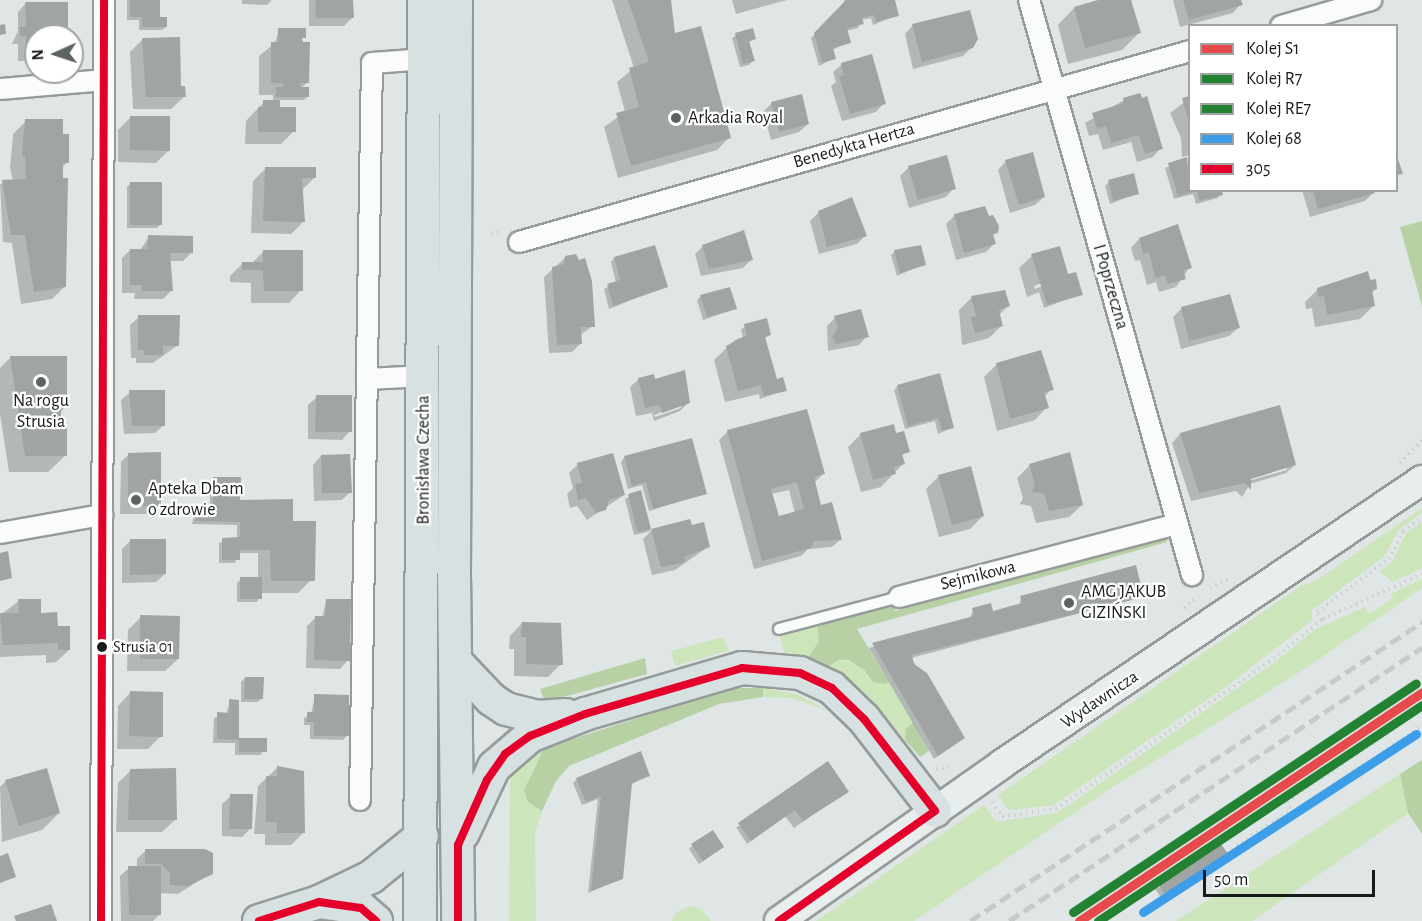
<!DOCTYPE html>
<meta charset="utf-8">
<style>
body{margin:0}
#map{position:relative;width:1422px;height:921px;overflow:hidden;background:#dfe6e5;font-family:"Alegreya Sans",sans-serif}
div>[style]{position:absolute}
.green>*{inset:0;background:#cce5ba}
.forest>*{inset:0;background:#b7d1a5}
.shadow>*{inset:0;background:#0003}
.building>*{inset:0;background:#a0a5a3}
.path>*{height:4px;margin-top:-2px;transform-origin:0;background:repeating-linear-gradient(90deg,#ced0d0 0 1.5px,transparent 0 6px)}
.roads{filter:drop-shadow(2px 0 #969b9a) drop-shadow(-2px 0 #969b9a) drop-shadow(0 2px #969b9a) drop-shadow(0 -2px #969b9a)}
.service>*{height:10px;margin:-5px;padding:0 5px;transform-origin:5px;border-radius:5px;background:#fafbfb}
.minor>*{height:20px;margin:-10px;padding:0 10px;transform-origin:10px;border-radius:10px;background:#fafbfb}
.secondary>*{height:28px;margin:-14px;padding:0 14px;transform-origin:14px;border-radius:14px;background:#e8eeee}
.primary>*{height:32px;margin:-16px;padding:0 16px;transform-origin:16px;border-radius:16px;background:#d7e1e2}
.rail>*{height:4.5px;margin-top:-2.25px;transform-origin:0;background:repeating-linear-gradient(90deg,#c8caca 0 12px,transparent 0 18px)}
.bus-1>*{height:8px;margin:-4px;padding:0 4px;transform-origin:4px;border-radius:4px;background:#e4002b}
.rail-1>*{height:9px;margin:-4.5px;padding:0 4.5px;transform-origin:4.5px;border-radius:4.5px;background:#e74a4a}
.rail-2>*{height:9px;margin:-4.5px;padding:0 4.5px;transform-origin:4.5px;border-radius:4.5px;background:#238132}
.rail-3>*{height:9px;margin:-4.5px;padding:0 4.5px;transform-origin:4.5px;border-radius:4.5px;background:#238132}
.rail-4>*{height:9px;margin:-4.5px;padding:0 4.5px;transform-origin:4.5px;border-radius:4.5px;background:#3c9ee9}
.dots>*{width:16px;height:16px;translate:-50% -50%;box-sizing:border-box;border:3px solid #fff;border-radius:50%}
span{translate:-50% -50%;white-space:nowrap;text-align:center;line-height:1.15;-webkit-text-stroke:4.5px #fff;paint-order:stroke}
.bus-label{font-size:16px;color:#171c1b}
.left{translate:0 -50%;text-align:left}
.poi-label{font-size:18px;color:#171c1b}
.street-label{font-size:18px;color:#171c1b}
.legend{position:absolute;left:1188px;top:24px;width:210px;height:168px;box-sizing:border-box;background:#fff;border:2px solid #a2a4a4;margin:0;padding:8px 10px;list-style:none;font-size:18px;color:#171c1b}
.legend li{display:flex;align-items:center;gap:12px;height:30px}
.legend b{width:30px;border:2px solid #a2a4a4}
.north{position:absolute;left:24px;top:24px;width:60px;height:60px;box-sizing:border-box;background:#fff;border:2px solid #a2a4a4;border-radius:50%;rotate:267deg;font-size:16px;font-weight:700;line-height:24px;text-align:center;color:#171c1b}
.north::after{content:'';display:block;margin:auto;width:21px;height:27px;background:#5d6362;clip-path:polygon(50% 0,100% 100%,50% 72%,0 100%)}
.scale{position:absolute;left:1203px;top:870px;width:172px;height:27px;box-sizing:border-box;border:3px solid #171c1b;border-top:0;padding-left:8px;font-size:18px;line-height:21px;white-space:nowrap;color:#171c1b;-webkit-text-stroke:4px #fff;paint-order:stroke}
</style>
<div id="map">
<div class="green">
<div style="clip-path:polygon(1422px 508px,1422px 513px,1398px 530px,1385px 556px,1312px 610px,1312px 620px,1231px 683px,1054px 805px,1009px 810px,998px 795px,1302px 585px,1317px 580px)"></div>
<div style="clip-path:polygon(1422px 522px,1422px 568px,1393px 582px,1379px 571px,1393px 561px,1406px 533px)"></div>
<div style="clip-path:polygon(1422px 579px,1422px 588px,1306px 668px,1114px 786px,914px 921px,816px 921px,984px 805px,996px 822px,1057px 813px,1271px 665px,1316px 629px,1365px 607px,1369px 614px,1393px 598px,1391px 594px)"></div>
<div style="clip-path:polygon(817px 623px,819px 641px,808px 658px,784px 652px,779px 633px)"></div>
<div style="clip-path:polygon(723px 637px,729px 650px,675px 666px,671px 651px)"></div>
<div style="clip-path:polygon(838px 660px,857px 663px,868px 676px,889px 682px,913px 722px,906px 729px,905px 740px,867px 695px,828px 667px)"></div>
<div style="clip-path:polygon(763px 688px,797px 694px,828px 711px,792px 698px,763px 697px)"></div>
<div style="clip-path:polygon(544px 748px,529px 777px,534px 806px,542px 811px,535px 833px,536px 921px,509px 921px,510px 779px,512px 772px)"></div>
<div style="clip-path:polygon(1400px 774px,1408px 813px,1252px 921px,1176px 921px)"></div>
<div style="clip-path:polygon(689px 906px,701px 909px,711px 921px,672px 921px,675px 914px)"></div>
</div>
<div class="forest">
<div style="clip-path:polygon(1422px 221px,1422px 306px,1400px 227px)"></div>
<div style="clip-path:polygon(1165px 537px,1167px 542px,857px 629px,889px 682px,884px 684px,873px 682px,864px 670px,849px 660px,838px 660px,828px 667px,808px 658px,819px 641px,817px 623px,893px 603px,895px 611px)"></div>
<div style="clip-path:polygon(645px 658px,647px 674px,545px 702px,540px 689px)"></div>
<div style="clip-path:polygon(732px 688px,763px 688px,763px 697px,719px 704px,569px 766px,556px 781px,542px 811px,528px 802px,524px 790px,544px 748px)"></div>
<div style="clip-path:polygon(913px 722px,929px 751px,920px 757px,905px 740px,906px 729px)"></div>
<div style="clip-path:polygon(1422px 760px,1422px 834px,1408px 813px,1400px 774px)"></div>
</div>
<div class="shadow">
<div style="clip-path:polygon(127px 0,158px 0,158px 19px,166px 27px,162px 30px,139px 30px,139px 20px,127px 20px)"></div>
<div style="clip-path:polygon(242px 0,271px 0,271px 1px,267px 5px,242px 4px)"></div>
<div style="clip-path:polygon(309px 0,353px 0,352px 18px,344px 26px,309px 26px)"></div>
<div style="clip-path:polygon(612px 0,670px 0,674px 35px,730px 137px,717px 150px,618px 178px,604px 127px,625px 112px,617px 82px,634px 68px)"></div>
<div style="clip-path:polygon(732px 0,787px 0,736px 14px)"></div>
<div style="clip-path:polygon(844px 0,881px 0,897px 15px,873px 25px,871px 18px,861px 20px,858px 28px,846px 31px,849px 42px,832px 50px,834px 58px,819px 66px,811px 38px,845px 4px)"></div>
<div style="clip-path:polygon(1107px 0,1130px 0,1139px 33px,1122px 50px,1068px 64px,1058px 25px,1074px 8px)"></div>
<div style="clip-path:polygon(1173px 0,1240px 0,1241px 4px,1233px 13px,1180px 27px)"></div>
<div style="clip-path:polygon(26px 3px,67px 36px,36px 36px,36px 61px,18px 61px,18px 44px,12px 44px,18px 31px,18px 12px)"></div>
<div style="clip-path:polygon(913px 25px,972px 47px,963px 56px,913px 69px,905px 34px)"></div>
<div style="clip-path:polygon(279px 29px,304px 29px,301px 43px,308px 82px,302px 87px,308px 96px,304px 100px,278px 100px,278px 109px,294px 131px,281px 144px,245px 144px,246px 121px,264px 102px,273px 102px,273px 95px,259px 95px,259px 56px,275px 43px)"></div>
<div style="clip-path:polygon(736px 35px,754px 39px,748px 43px,753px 61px,749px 65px,740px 67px,732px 38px)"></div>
<div style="clip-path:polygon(143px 39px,184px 97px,171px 109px,133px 109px,130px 52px)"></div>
<div style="clip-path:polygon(842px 64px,884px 103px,876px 112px,842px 121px,831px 86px,836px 82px,833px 72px)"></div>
<div style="clip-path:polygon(1190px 98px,1190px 155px,1182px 157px,1181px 138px,1170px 113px)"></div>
<div style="clip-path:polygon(1124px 100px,1161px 148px,1153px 157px,1137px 162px,1131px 142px,1103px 150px,1098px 134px,1089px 136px,1085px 123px)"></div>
<div style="clip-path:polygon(772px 103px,808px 124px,799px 132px,771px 140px,763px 112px)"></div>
<div style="clip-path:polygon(131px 117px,169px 150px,156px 163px,118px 162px,118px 130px)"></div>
<div style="clip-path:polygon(26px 121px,61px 136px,67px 162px,61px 169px,65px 286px,52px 299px,21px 304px,12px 243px,3px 242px,0 184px,13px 181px,10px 168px,13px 134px)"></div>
<div style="clip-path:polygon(1186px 159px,1190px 190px,1221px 190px,1218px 198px,1196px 204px,1193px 194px,1174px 199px,1165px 168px)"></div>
<div style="clip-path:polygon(1006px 161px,1044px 197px,1035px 205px,1010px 213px,998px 170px)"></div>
<div style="clip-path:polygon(909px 167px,954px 188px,946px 197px,909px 208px,900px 176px)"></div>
<div style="clip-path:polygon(266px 168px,314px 178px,301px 191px,304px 221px,291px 234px,251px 233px,253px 181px)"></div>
<div style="clip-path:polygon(1109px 182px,1138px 193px,1110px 204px,1105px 186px)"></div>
<div style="clip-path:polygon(131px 183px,161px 224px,157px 228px,127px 228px,127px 187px)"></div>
<div style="clip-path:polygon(1302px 190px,1372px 190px,1373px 193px,1365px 201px,1310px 217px)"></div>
<div style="clip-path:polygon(819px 212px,865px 236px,857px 244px,819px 254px,810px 221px)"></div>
<div style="clip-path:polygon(955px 215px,996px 232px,992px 236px,994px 244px,986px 252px,956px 260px,946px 224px)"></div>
<div style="clip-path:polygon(149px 237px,191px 253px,183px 261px,169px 261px,172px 290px,163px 299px,134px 299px,135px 293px,122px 293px,122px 258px,130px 250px,140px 250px)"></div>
<div style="clip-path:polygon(1139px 239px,1190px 267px,1176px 287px,1159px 292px,1156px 282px,1147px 285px,1140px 260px,1135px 261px,1131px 248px)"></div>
<div style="clip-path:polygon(703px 246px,751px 260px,743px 268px,701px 276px,695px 254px)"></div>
<div style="clip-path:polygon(evenodd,1059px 248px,1067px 274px,1081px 294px,1044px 308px,1039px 292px,1027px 297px,1019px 268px,1032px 256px,1059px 248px,1054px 278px,1054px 281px,1035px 289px,1034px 286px,1054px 278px)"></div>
<div style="clip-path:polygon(264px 251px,301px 290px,289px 303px,251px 303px,251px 283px,230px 282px,230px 276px,243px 263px,252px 263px)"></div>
<div style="clip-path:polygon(895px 251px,924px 264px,897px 276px,891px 255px)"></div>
<div style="clip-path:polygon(565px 258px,593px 326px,580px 335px,581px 343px,572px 352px,549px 353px,544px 277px)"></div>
<div style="clip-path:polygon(614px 258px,666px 286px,609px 309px,604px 289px,616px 283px,611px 262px)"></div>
<div style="clip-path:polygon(1367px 273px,1376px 289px,1371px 294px,1373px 306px,1360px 319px,1315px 327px,1312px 308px,1306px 309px,1305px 302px,1318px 289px)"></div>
<div style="clip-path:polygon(1004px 292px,1008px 306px,999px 315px,1002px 325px,989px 338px,962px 345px,959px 310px,971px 298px)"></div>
<div style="clip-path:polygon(701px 296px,735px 309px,703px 320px,697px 300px)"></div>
<div style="clip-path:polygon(1181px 309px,1238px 328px,1229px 336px,1181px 349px,1173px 317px)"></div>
<div style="clip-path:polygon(139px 317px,178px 345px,153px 363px,136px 363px,136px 358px,131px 358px,130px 325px)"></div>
<div style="clip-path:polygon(835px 318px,867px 336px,859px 345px,828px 351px,827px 326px)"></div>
<div style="clip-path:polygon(745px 326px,770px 334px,764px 339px,776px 381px,785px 390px,760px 399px,759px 394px,725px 402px,714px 360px,735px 340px,743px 337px,741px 330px)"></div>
<div style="clip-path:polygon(11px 357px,66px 407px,59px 413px,65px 456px,48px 472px,9px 472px,0 414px,0 368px)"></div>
<div style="clip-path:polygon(997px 364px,1052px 389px,1044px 397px,1047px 407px,1035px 420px,997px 431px,984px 377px)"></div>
<div style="clip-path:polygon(evenodd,639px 379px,654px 381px,688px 403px,680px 411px,654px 421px,652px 413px,636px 416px,630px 387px,639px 379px,681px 405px,681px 408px,655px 417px,654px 415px,681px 405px)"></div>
<div style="clip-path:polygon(898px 386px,953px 427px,938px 434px,935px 421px,905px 429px,894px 390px)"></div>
<div style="clip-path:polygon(130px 392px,164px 425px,155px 433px,124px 434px,121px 400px)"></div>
<div style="clip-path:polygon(317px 397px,350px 431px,342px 440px,308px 439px,308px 405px)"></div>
<div style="clip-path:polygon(evenodd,1279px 407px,1295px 465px,1286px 473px,1250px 484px,1242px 497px,1236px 491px,1191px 501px,1172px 443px,1180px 434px,1279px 407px,1287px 466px,1287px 470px,1245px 482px,1244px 479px,1287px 466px)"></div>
<div style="clip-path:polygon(evenodd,728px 431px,823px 474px,814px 483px,820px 507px,841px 539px,832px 547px,808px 549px,801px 556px,754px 569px,719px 440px,728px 431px,789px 490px,795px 513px,778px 518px,771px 494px,789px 490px)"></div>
<div style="clip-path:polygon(861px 434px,895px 435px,909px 451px,901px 456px,903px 464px,881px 487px,861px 492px,848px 447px)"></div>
<div style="clip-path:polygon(129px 454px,159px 505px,151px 514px,120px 514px,121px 462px)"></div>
<div style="clip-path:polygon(321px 456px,350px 492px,342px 500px,314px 501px,313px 465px)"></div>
<div style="clip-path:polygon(624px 458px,706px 493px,649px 511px,642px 485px,628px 489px,621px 462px)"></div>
<div style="clip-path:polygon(578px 464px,624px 495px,587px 520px,577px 506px,570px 508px,567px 494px,573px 488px,569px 473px)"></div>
<div style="clip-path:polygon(1030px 465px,1082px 505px,1069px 517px,1036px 523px,1031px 506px,1020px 504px,1023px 498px,1017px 478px)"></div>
<div style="clip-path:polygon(939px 476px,983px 516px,970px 529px,939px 537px,926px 489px)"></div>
<div style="clip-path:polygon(214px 479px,239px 501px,292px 523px,311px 580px,298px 593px,261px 593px,257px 602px,237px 602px,237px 583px,241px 579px,258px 579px,258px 553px,239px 553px,235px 563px,219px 563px,219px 543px,237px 539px,237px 525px,192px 524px,196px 508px,210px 508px,210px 483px)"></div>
<div style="clip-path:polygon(640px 492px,650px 531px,689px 521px,708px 547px,675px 570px,652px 575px,643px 539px,651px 531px,634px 535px,625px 499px)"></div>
<div style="clip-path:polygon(130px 541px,165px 574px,156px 582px,122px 583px,122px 549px)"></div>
<div style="clip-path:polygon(1143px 596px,911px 658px,963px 738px,934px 759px,869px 648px,970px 618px,973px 610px,992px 613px,1019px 606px,1021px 597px)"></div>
<div style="clip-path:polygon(19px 601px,56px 628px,69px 650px,56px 662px,46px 663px,46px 655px,0 657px,0 615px)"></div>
<div style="clip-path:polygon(326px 601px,348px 660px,340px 669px,306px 668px,307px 626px,316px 617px,322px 618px)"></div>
<div style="clip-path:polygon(141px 617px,178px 659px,165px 671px,127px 671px,128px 630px)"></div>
<div style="clip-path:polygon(522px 623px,561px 664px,548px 677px,514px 676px,514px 649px,509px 649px,510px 636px)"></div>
<div style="clip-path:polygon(245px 678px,262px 698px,258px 702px,241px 702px,241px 682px)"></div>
<div style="clip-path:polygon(130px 693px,161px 736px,148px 749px,117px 749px,118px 706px)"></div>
<div style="clip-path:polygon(315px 696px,347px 736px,343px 740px,310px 739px,310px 725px,304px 725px,304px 718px,311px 714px)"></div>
<div style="clip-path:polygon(230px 701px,237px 739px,266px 740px,261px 755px,235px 755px,235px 743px,213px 743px,214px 718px,226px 714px)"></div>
<div style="clip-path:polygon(277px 768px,304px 832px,291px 845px,265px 845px,265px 834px,254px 834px,258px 786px)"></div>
<div style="clip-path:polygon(131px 770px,175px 820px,162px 832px,116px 832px,118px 783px)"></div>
<div style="clip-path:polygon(649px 775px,630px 785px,622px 878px,588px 893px,598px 799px,582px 805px,573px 783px,577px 779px)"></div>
<div style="clip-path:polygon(6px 781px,59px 813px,42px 830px,2px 842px,0 787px)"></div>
<div style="clip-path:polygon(847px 791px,794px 828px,785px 816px,747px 844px,736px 827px)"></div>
<div style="clip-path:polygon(231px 796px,251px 828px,242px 837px,222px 836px,222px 804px)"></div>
<div style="clip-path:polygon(692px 846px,719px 850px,699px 864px,689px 849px)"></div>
<div style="clip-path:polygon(146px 850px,211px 873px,178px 894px,159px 893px,159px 915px,153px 921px,121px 921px,120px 876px,129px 868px,137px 868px,137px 859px)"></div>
<div style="clip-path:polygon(1225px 862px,1191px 885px,1188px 881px,1162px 899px,1155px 889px)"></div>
</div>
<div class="building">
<div style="clip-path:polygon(130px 0,160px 0,160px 17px,167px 17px,167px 27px,142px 27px,142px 17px,130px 17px)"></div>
<div style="clip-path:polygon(353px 0,354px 18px,317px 18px,315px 12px,316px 0)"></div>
<div style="clip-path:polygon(628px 0,671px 0,675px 33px,701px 26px,731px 138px,631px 166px,616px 113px,639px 107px,629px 68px,649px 62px)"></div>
<div style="clip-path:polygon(846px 0,895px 0,899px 16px,876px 22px,874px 15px,862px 18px,864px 24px,847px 28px,851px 43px,833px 48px,836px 59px,822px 63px,814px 33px)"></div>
<div style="clip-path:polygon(1098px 0,1131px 0,1141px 33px,1085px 48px,1074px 7px)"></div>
<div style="clip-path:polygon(1183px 0,1241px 0,1243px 5px,1189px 20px)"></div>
<div style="clip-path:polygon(25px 2px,68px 2px,68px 36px,36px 36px,36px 53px,25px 53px,26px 36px,20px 36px,20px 27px,26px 27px)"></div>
<div style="clip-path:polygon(970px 10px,978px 39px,973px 48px,922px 62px,912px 24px)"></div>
<div style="clip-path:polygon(5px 24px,6px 34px,0 35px,0 25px)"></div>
<div style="clip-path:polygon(278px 28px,306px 28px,306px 38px,302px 38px,303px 42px,310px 42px,309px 83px,300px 83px,300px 87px,309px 87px,309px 97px,276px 97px,276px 87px,283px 87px,283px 83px,271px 83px,271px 42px,278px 42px)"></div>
<div style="clip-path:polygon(753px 28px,756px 39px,749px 41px,755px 61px,743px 64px,735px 33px)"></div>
<div style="clip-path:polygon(180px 37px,181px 86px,185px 86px,186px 97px,146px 97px,142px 38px)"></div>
<div style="clip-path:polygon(872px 54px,886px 104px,850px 114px,839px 76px,844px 75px,841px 63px)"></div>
<div style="clip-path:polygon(1140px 93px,1142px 98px,1147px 96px,1163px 149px,1145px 154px,1139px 135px,1111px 143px,1106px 126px,1097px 129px,1092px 113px,1124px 103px,1123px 98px)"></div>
<div style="clip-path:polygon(802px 94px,809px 124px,779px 132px,771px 102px)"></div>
<div style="clip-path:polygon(1190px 96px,1190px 122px,1189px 122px,1182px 98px)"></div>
<div style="clip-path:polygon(263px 100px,280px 100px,280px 107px,296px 107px,296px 132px,258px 132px,258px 107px,263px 107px)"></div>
<div style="clip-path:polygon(130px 116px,170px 116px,170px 151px,130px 150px)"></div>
<div style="clip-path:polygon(25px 119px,63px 119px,63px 134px,69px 134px,69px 163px,63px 163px,63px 178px,68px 178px,66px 287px,34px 292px,25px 235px,11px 235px,2px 180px,26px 179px,25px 156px,22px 156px)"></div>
<div style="clip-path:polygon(1033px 152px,1045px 197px,1019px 205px,1005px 160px)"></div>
<div style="clip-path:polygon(1396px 153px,1403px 174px,1396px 175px)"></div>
<div style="clip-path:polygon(947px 155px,956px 189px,918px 200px,908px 166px)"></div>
<div style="clip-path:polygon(1187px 157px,1190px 190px,1222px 190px,1223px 195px,1199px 201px,1197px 191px,1178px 196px,1168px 163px)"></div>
<div style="clip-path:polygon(265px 167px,316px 167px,316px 178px,302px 178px,305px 222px,263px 221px)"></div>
<div style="clip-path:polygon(1134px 173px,1139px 194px,1113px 201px,1108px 180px)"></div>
<div style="clip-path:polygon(130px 182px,162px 182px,162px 225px,130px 225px)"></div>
<div style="clip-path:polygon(1313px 190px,1374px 190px,1375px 193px,1318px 209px)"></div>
<div style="clip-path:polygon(852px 197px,867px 236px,827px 247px,818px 211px)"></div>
<div style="clip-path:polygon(985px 206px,989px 216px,993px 215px,999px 226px,998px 233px,993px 234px,996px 244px,964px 253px,954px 214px)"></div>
<div style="clip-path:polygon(1178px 224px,1192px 268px,1183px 270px,1186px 279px,1168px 284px,1165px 275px,1155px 278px,1149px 252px,1143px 254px,1139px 238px)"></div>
<div style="clip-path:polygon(744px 230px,753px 260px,709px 269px,702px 245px)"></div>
<div style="clip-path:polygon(148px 235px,193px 236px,193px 253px,170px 253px,173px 291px,142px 291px,142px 285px,130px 285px,130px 249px,147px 249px)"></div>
<div style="clip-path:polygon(655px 245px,668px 287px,613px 306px,607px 284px,620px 280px,614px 257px)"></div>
<div style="clip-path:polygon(921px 245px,926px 265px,900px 273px,894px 250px)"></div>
<div style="clip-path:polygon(1060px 246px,1068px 274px,1076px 272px,1083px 295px,1047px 305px,1031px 254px)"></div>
<div style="clip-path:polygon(263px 250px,303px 250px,303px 291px,264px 291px,263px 270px,242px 270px,242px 262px,263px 262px)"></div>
<div style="clip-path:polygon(576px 254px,579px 260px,585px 258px,592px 281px,595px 327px,581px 327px,582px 344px,557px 345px,552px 267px,564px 264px,565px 256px)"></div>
<div style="clip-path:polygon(1368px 271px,1370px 280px,1376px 279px,1377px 289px,1372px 290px,1375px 306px,1327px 315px,1324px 296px,1318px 297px,1317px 288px)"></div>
<div style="clip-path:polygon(730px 287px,737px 309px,707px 317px,700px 295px)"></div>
<div style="clip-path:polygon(1005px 290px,1010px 306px,999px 310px,1003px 326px,975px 333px,971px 317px,976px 316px,971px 296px)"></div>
<div style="clip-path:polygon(1230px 294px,1240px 328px,1189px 341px,1181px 307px)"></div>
<div style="clip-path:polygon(861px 309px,869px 337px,836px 344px,832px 337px,838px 328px,834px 316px)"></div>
<div style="clip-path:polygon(138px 315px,180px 315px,179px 346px,163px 346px,163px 355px,144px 355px,144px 350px,138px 350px)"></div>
<div style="clip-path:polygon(767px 318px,771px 335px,765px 337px,777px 379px,783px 377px,787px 391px,764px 396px,761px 385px,738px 391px,726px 346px,747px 335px,744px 324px)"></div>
<div style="clip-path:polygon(1041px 350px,1054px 390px,1044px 392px,1049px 408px,1010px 419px,996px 363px)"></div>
<div style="clip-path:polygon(10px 356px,67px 356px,67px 408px,61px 408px,61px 425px,67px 425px,67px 456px,25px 456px)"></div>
<div style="clip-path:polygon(685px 370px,690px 403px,662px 413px,660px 405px,645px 408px,638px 378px,654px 374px,655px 379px)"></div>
<div style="clip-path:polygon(940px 373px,954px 428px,942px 431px,938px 418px,908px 426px,897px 385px)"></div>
<div style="clip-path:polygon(129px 390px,165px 390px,165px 426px,132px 426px)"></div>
<div style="clip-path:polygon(316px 395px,352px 395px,352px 432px,315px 432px)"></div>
<div style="clip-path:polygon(1280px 405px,1296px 465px,1251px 479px,1251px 490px,1245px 483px,1199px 493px,1180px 433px)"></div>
<div style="clip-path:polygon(evenodd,807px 409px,825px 474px,814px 477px,821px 505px,832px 502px,842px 540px,814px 541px,811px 548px,762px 561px,727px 430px,807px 409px,797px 482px,804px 509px,779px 516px,771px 489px,797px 482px)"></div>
<div style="clip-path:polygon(894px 424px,896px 433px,904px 431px,910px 452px,902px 454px,905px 464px,894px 467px,896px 474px,873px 480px,860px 433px)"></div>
<div style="clip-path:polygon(692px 438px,707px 494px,653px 509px,646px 482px,632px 486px,624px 456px)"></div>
<div style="clip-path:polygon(161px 452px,161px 506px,128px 506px,128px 453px)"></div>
<div style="clip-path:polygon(1070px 452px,1083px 505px,1049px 511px,1044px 493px,1032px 492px,1035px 484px,1029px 464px)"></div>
<div style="clip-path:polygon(613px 453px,625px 495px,609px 500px,606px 510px,596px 513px,586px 498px,578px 500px,575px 484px,582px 483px,577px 463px)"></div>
<div style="clip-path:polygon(350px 454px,352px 493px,322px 493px,321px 455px)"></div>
<div style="clip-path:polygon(971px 466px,984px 516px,952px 525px,938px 475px)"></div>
<div style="clip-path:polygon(213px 477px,241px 477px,240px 500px,293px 499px,293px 521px,316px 521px,315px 581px,271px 581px,270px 550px,240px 550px,240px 560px,222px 560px,222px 538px,240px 537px,240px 522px,195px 521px,195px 506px,213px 506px)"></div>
<div style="clip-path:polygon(641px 490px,651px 529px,637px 532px,628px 494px)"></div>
<div style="clip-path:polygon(690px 519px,692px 525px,704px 522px,710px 547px,684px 557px,685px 562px,661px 567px,651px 529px)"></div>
<div style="clip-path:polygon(130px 539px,166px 539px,166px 574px,130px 575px)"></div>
<div style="clip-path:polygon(8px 551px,12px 578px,0 581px,0 553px)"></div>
<div style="clip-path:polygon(1136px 565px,1144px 597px,912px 655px,914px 664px,927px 673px,965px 738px,938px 756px,872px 643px,974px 616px,972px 608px,991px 603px,993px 611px,1022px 603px,1020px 596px)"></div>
<div style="clip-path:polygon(240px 577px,262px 577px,262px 599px,240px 599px)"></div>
<div style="clip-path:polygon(18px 599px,41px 599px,41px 613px,57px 612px,58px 626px,70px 626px,70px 650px,58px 650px,58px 643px,3px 645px,0 613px,19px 613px)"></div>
<div style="clip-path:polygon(326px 599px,351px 599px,350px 661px,314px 660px,315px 616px,325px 616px)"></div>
<div style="clip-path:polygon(140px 615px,180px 616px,179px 659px,140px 659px)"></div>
<div style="clip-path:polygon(522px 622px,561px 623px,563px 665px,526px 664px,526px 637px,521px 637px)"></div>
<div style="clip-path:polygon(245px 677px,264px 677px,263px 699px,244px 699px)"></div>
<div style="clip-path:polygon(130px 691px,163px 692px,163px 737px,129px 736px)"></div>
<div style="clip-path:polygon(314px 694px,349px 695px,349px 736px,314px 736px,314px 722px,307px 722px,307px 712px,314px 712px)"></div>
<div style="clip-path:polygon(229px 699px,239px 700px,239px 738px,267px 738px,267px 752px,239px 752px,239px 740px,217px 739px,217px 712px,229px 713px)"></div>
<div style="clip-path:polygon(641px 751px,650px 776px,632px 783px,623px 879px,591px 891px,601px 796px,586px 802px,576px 778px)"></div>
<div style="clip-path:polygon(828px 761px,849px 792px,803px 821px,795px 810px,751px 841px,738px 823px)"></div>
<div style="clip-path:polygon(277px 766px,304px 771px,305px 833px,277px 833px,277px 822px,266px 822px,266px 776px,277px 776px)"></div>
<div style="clip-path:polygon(47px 768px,60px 813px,19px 826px,5px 780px)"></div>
<div style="clip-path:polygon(176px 768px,177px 820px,128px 820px,130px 769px)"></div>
<div style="clip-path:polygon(230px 794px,253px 794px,252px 829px,229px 829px)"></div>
<div style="clip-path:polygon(713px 830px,724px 847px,703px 861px,691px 844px)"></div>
<div style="clip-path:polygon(1219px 841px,1231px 858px,1195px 883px,1193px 879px,1166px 896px,1158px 884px)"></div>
<div style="clip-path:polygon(145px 849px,205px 849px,213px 853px,213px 874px,188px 886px,170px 885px,170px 873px,161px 864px,145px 864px)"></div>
<div style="clip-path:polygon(8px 853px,16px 877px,0 883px,0 856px)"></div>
<div style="clip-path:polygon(128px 866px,161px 866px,161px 915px,129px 915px)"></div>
<div style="clip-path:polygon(51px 904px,57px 921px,16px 921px,14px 916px)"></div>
</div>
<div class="path">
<div style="left:491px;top:234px;width:10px;rotate:-17deg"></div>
<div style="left:1400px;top:463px;width:32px;rotate:-46deg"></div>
<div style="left:1210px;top:588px;width:22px;rotate:-27deg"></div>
<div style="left:1184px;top:608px;width:19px;rotate:-39deg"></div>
<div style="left:1323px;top:619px;width:9px;rotate:-131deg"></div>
<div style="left:1317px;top:612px;width:89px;rotate:-36.4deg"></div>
<div style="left:1389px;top:559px;width:31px;rotate:-63deg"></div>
<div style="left:1403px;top:531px;width:23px;rotate:-34deg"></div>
<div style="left:1422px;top:709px;width:165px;rotate:145.6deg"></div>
<div style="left:1286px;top:802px;width:12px;rotate:55deg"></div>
<div style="left:1293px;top:812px;width:155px;rotate:-33.7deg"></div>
<div style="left:936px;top:769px;width:16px;rotate:-11deg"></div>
<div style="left:992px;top:802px;width:17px;rotate:54deg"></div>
<div style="left:1002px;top:816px;width:54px;rotate:-7.4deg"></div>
<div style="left:1056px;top:809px;width:259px;rotate:-34.6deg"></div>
<div style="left:1269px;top:662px;width:69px;rotate:-38.5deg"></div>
<div style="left:1323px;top:619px;width:109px;rotate:-24.4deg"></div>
<div style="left:1227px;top:853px;width:77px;rotate:-33.9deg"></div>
</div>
<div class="roads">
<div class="service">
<div style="left:779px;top:629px;width:124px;rotate:-14.9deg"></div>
</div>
<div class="minor">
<div style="left:1029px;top:0;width:598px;rotate:74.17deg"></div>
<div style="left:1281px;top:26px;width:94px;rotate:-16.1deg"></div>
<div style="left:0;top:89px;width:104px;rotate:-4.9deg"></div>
<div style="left:519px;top:242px;width:698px;rotate:-15.89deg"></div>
<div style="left:367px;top:379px;width:58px;rotate:-3deg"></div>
<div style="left:0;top:533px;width:104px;rotate:-10deg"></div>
<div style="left:899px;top:597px;width:287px;rotate:-14.7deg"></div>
<div style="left:360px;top:800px;width:737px;rotate:-89.07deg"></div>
<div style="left:372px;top:63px;width:54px;rotate:-4.2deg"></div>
<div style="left:101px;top:921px;width:921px;rotate:-89.81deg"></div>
</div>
<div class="secondary">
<div style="left:779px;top:921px;width:273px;rotate:-35.1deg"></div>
<div style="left:1002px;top:764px;width:507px;rotate:-34.07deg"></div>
</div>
<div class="primary">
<div style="left:456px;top:0;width:574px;rotate:90.2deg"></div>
<div style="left:454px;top:574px;width:347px;rotate:89.3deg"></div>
<div style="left:457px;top:663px;width:50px;rotate:46.6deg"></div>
<div style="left:491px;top:699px;width:18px;rotate:34deg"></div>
<div style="left:506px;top:709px;width:32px;rotate:14deg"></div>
<div style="left:537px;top:717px;width:29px;rotate:-4deg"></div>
<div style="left:463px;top:833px;width:73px;rotate:-64.8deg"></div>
<div style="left:494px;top:767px;width:48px;rotate:-40.7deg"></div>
<div style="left:530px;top:736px;width:59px;rotate:-21.8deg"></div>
<div style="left:585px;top:714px;width:164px;rotate:-16.3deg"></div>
<div style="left:742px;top:668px;width:58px;rotate:4.9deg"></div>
<div style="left:800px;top:673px;width:35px;rotate:25deg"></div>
<div style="left:832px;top:688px;width:45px;rotate:44.1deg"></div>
<div style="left:864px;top:719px;width:116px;rotate:52.3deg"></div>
<div style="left:319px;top:902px;width:42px;rotate:8.1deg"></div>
<div style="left:361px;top:908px;width:20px;rotate:41deg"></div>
<div style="left:259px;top:921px;width:63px;rotate:-17.6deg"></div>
<div style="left:319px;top:902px;width:58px;rotate:-25.7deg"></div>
<div style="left:371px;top:877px;width:65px;rotate:-38.8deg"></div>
<div style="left:420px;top:921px;width:921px;rotate:-89.75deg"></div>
</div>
</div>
<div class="rail">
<div style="left:970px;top:921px;width:542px;rotate:-33.48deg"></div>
<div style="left:1009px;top:921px;width:495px;rotate:-33.5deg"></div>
</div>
<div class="bus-1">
<div style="left:101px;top:921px;width:921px;rotate:-89.81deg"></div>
<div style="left:259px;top:921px;width:63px;rotate:-17.6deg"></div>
<div style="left:319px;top:902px;width:42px;rotate:8.1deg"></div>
<div style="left:361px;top:908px;width:20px;rotate:41deg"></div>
<div style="left:458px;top:921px;width:76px;rotate:-90deg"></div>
<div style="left:458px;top:845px;width:71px;rotate:-66deg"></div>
<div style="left:487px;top:780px;width:32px;rotate:-55deg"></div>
<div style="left:505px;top:754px;width:31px;rotate:-36deg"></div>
<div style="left:530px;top:736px;width:59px;rotate:-21.8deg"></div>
<div style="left:585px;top:714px;width:164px;rotate:-16.3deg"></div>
<div style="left:742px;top:668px;width:58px;rotate:4.9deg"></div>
<div style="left:800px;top:673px;width:35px;rotate:25deg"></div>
<div style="left:832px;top:688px;width:45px;rotate:44.1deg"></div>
<div style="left:864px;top:719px;width:116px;rotate:52.3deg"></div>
<div style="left:935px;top:811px;width:191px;rotate:144.8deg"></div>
</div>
<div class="rail-1">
<div style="left:1079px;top:921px;width:412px;rotate:-33.7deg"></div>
</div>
<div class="rail-2">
<div style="left:1098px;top:921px;width:389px;rotate:-33.7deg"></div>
</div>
<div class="rail-3">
<div style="left:1073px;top:912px;width:412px;rotate:-33.7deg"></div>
</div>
<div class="rail-4">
<div style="left:1143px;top:912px;width:326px;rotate:-33.1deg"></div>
</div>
<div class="dots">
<div style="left:676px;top:118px;background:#5d6362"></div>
<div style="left:41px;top:382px;background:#5d6362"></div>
<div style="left:136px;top:500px;background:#5d6362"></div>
<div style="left:1069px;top:603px;background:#5d6362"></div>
<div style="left:102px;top:647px;background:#171c1b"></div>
</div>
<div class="bus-label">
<span class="left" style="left:113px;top:647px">Strusia 01</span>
</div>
<div class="poi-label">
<span class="left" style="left:688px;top:118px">Arkadia Royal</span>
<span style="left:41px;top:412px">Na rogu<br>Strusia</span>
<span class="left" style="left:148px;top:500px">Apteka Dbam<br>o zdrowie</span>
<span class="left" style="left:1081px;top:603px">AMG JAKUB<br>GIZIŃSKI</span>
</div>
<div class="street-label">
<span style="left:854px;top:146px;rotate:-16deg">Benedykta Hertza</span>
<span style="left:1110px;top:287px;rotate:74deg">I Poprzeczna</span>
<span style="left:424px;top:460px;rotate:-90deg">Bronisława Czecha</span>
<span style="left:978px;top:576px;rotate:-14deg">Sejmikowa</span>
<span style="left:1100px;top:700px;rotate:-34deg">Wydawnicza</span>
</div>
<ul class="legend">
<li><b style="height:8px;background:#e74a4a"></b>Kolej S1</li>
<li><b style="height:8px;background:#238132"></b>Kolej R7</li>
<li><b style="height:8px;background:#238132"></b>Kolej RE7</li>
<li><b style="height:8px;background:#3c9ee9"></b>Kolej 68</li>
<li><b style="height:8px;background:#e4002b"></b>305</li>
</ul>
<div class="north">N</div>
<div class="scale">50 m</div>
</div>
